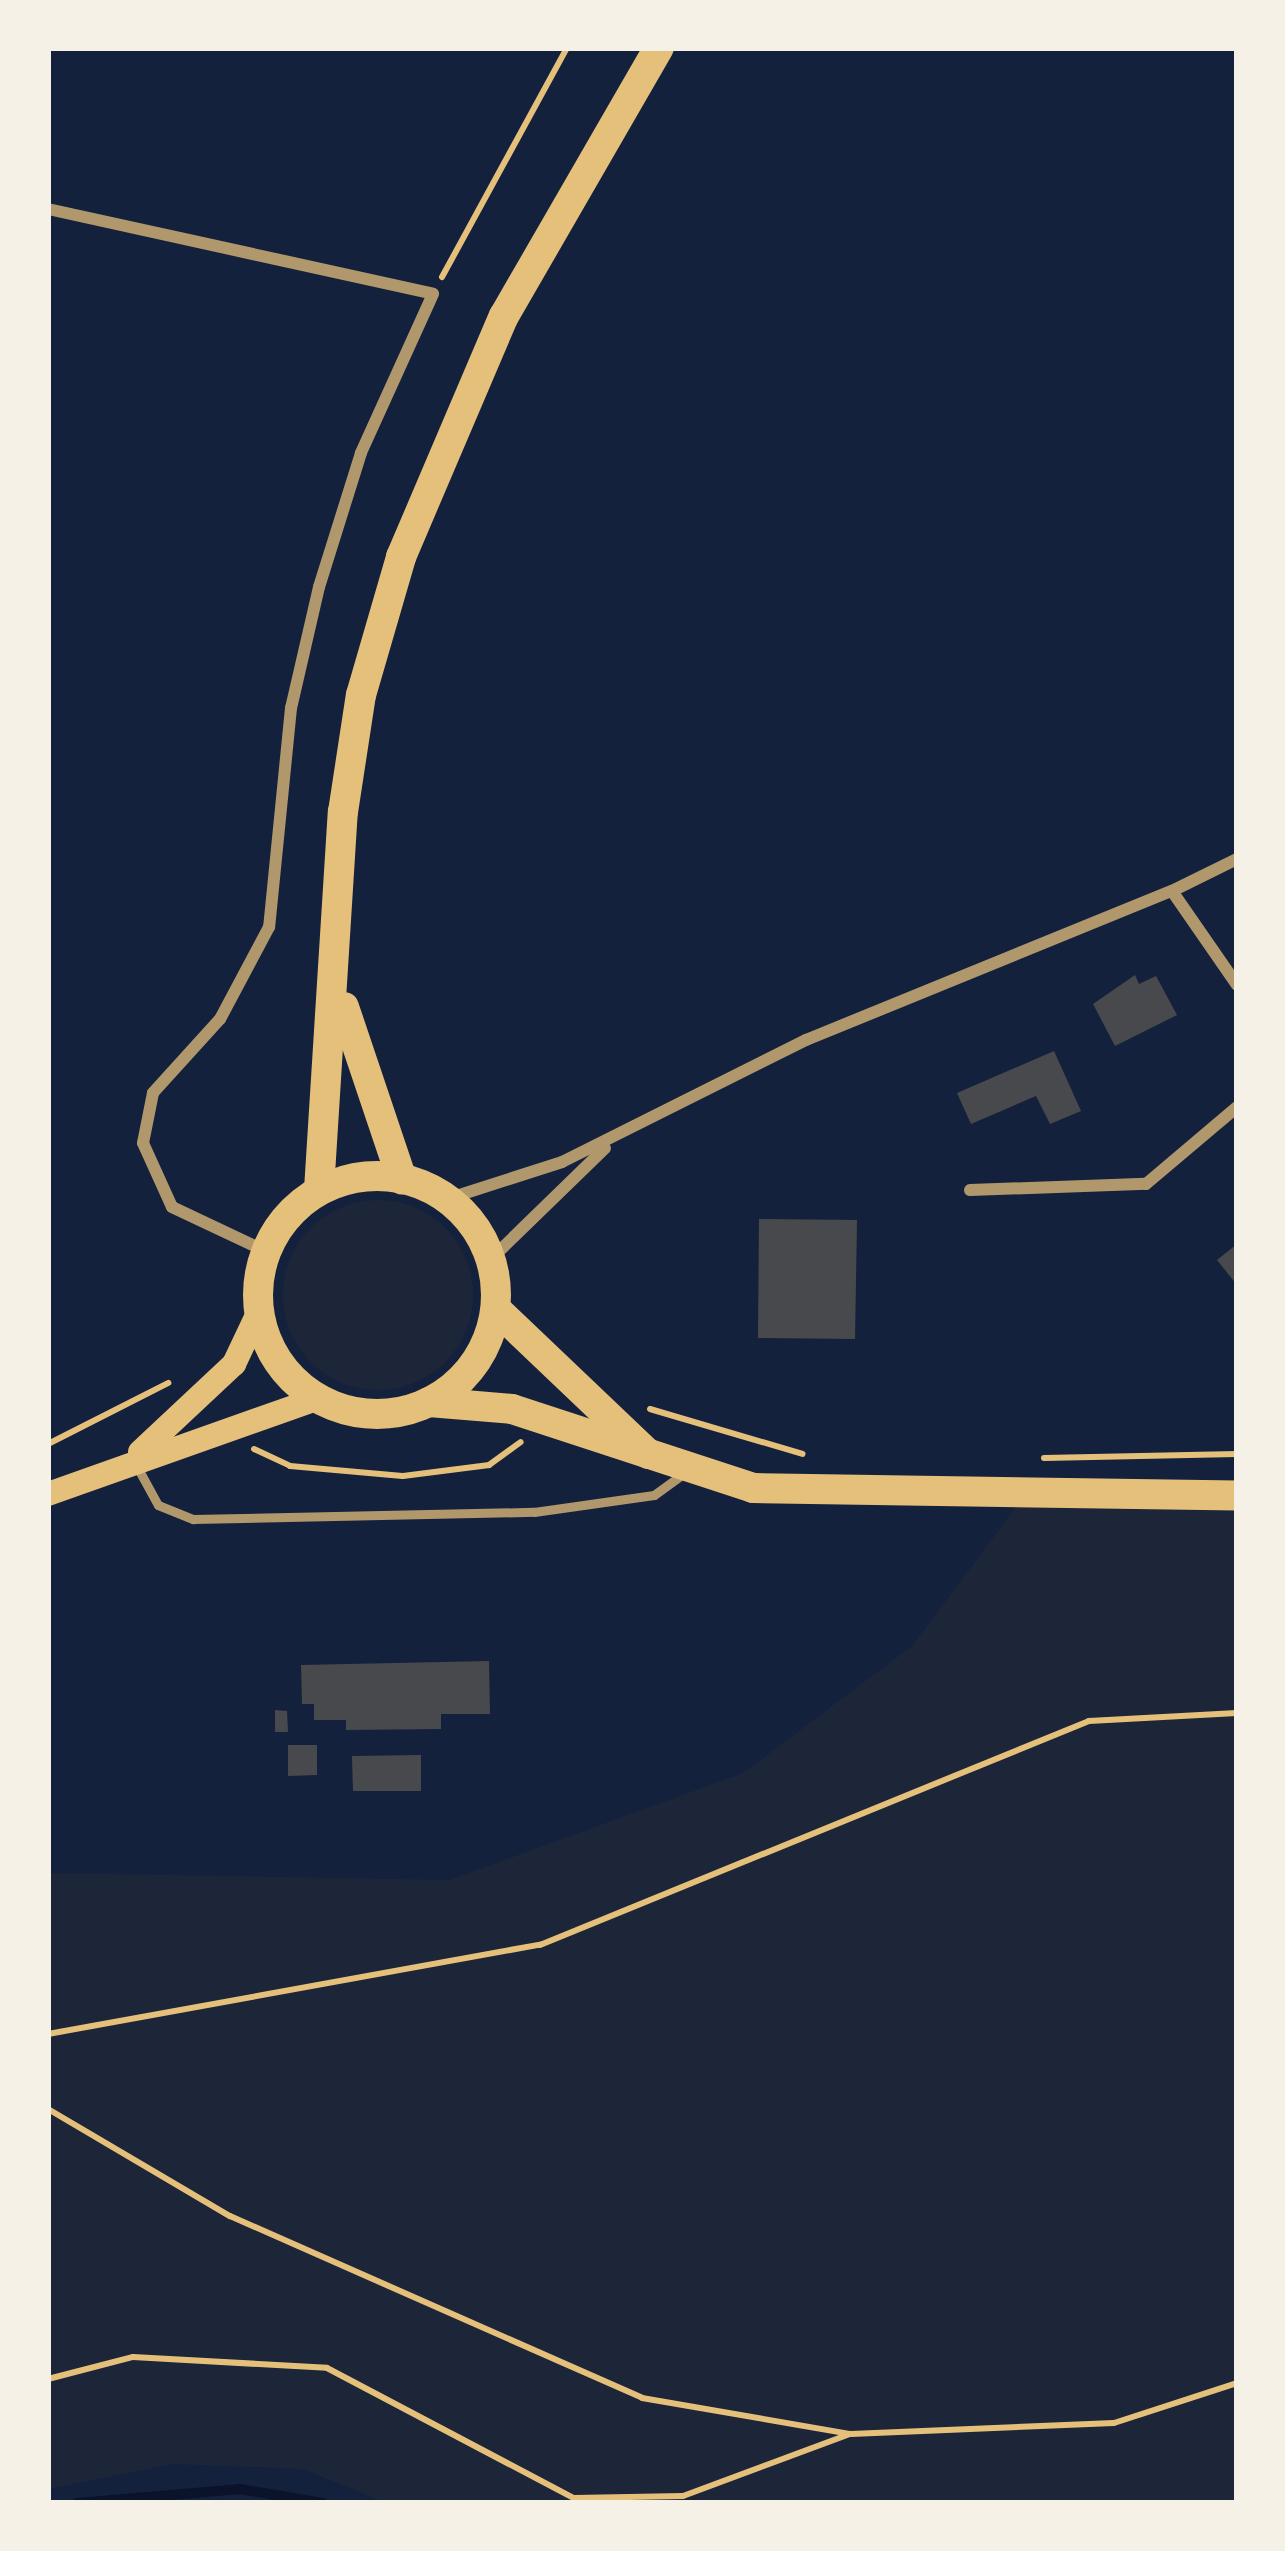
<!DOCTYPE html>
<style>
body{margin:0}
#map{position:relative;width:1285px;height:2551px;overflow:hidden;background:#14213d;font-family:Lora,serif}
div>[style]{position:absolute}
.green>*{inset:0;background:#1d2539}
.round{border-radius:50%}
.stream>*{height:10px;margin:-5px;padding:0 5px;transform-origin:5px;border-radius:5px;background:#0b132b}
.building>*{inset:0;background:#48494c}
.path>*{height:6px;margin:-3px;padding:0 3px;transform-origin:3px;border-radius:3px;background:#e5c07b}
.service>*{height:9px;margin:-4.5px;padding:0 4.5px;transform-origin:4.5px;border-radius:4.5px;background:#b1986c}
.minor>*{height:12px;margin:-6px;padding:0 6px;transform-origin:6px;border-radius:6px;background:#b1986c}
.secondary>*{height:24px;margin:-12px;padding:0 12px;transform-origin:12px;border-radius:12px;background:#e5c07b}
.primary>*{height:30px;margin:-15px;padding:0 15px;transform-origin:15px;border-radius:15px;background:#e5c07b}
.primary>.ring{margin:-15px;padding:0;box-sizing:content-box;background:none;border:30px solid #e5c07b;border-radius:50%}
span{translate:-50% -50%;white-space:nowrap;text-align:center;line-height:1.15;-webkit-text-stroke:12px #f6f1e7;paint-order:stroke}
.frame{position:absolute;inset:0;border:51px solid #f6f1e7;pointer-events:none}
</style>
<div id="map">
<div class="green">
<div class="round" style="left:283px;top:1200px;width:190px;height:190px"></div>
<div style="clip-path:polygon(1033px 1484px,1237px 1487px,1237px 2503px,387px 2503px,303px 2469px,173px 2464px,48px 2489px,48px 1873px,450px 1880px,743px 1773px,912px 1646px)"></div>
</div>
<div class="stream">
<div style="left:77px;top:2503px;width:164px;rotate:-4.9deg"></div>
<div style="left:240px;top:2489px;width:84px;rotate:9.6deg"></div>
</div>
<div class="building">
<div style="clip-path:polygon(1135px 975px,1139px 984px,1156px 976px,1177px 1015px,1115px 1046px,1093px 1004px)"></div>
<div style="clip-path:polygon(1054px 1051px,1081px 1111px,1050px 1124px,1036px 1096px,971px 1124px,957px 1093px)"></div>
<div style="clip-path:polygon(759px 1219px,857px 1220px,855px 1339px,758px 1338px)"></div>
<div style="clip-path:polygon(1237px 1244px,1237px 1285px,1217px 1260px)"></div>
<div style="clip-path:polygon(489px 1661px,490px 1714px,441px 1714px,441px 1729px,346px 1730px,346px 1720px,314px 1720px,314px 1704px,302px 1704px,301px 1665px)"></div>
<div style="clip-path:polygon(275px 1710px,287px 1711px,288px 1732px,275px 1732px)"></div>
<div style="clip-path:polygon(288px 1745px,317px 1745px,317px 1775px,288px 1776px)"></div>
<div style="clip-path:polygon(421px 1755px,421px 1791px,353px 1791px,352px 1756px)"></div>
</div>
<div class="path">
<div style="left:442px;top:277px;width:261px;rotate:-61.4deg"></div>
<div style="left:650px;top:1409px;width:159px;rotate:16.4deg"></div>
<div style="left:48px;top:1444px;width:135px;rotate:-26.9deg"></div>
<div style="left:254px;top:1449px;width:40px;rotate:25deg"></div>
<div style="left:290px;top:1466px;width:113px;rotate:5.1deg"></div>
<div style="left:403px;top:1476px;width:87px;rotate:-7.3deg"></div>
<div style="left:489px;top:1465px;width:39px;rotate:-36deg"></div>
<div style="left:1044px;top:1458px;width:193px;rotate:-1.2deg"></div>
<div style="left:48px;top:2034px;width:500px;rotate:-10.3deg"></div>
<div style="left:540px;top:1945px;width:593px;rotate:-22.2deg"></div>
<div style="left:1089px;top:1721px;width:148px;rotate:-3.1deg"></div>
<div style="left:48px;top:2109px;width:211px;rotate:30.5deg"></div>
<div style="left:230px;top:2216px;width:450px;rotate:23.8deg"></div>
<div style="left:642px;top:2398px;width:212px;rotate:9.8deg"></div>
<div style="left:851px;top:2434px;width:263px;rotate:-2.4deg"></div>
<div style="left:1114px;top:2423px;width:129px;rotate:-18deg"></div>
<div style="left:48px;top:2379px;width:88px;rotate:-14.5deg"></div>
<div style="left:133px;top:2357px;width:194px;rotate:3.2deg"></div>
<div style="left:327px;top:2368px;width:279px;rotate:27.8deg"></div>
<div style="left:574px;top:2498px;width:109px;rotate:-1.1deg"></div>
<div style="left:683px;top:2496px;width:178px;rotate:-20.4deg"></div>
</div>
<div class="service">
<div style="left:135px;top:1463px;width:48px;rotate:61.3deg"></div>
<div style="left:158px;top:1505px;width:38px;rotate:22deg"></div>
<div style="left:193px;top:1519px;width:341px;rotate:-1.2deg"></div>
<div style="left:534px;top:1512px;width:121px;rotate:-8.1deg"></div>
<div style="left:654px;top:1495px;width:34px;rotate:-36deg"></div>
</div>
<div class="minor">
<div style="left:48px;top:209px;width:394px;rotate:12.4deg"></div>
<div style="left:433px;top:294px;width:175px;rotate:114.4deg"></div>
<div style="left:361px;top:453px;width:140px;rotate:107.4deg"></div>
<div style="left:319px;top:587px;width:124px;rotate:103deg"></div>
<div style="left:291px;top:708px;width:220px;rotate:95.7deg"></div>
<div style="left:269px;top:927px;width:104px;rotate:118deg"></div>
<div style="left:220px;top:1019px;width:100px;rotate:132.2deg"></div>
<div style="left:153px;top:1093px;width:51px;rotate:101.3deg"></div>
<div style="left:143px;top:1143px;width:70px;rotate:65.6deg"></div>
<div style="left:172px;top:1207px;width:105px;rotate:25.3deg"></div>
<div style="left:1172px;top:891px;width:72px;rotate:-26.2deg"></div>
<div style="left:970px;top:1190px;width:176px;rotate:-2deg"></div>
<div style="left:1146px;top:1184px;width:119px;rotate:-40.2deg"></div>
<div style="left:447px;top:1199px;width:121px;rotate:-17.8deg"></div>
<div style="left:562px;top:1162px;width:273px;rotate:-26.6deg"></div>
<div style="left:806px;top:1040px;width:395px;rotate:-22.2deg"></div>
<div style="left:1172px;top:891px;width:114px;rotate:55.3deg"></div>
<div style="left:491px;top:1259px;width:159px;rotate:-44.2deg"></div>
</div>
<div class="secondary">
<div style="left:140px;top:1452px;width:129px;rotate:-43.1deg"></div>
<div style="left:234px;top:1364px;width:59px;rotate:-64.7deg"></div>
<div style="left:48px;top:1494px;width:284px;rotate:-19.5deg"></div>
</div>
<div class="primary">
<div style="left:344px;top:1007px;width:182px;rotate:71.4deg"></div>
<div class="ring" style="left:258px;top:1176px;width:208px;height:208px"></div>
<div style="left:319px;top:1190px;width:379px;rotate:-86.4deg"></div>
<div style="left:343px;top:812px;width:118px;rotate:-81.3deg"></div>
<div style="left:361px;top:695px;width:144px;rotate:-73.8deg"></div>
<div style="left:401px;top:557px;width:262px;rotate:-66.9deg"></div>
<div style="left:504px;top:316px;width:310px;rotate:-60deg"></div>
<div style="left:496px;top:1309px;width:210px;rotate:43.6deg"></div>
<div style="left:429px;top:1402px;width:83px;rotate:4.8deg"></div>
<div style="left:512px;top:1409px;width:254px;rotate:18.1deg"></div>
<div style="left:753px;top:1488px;width:484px;rotate:0.9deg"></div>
</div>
<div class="frame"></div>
</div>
